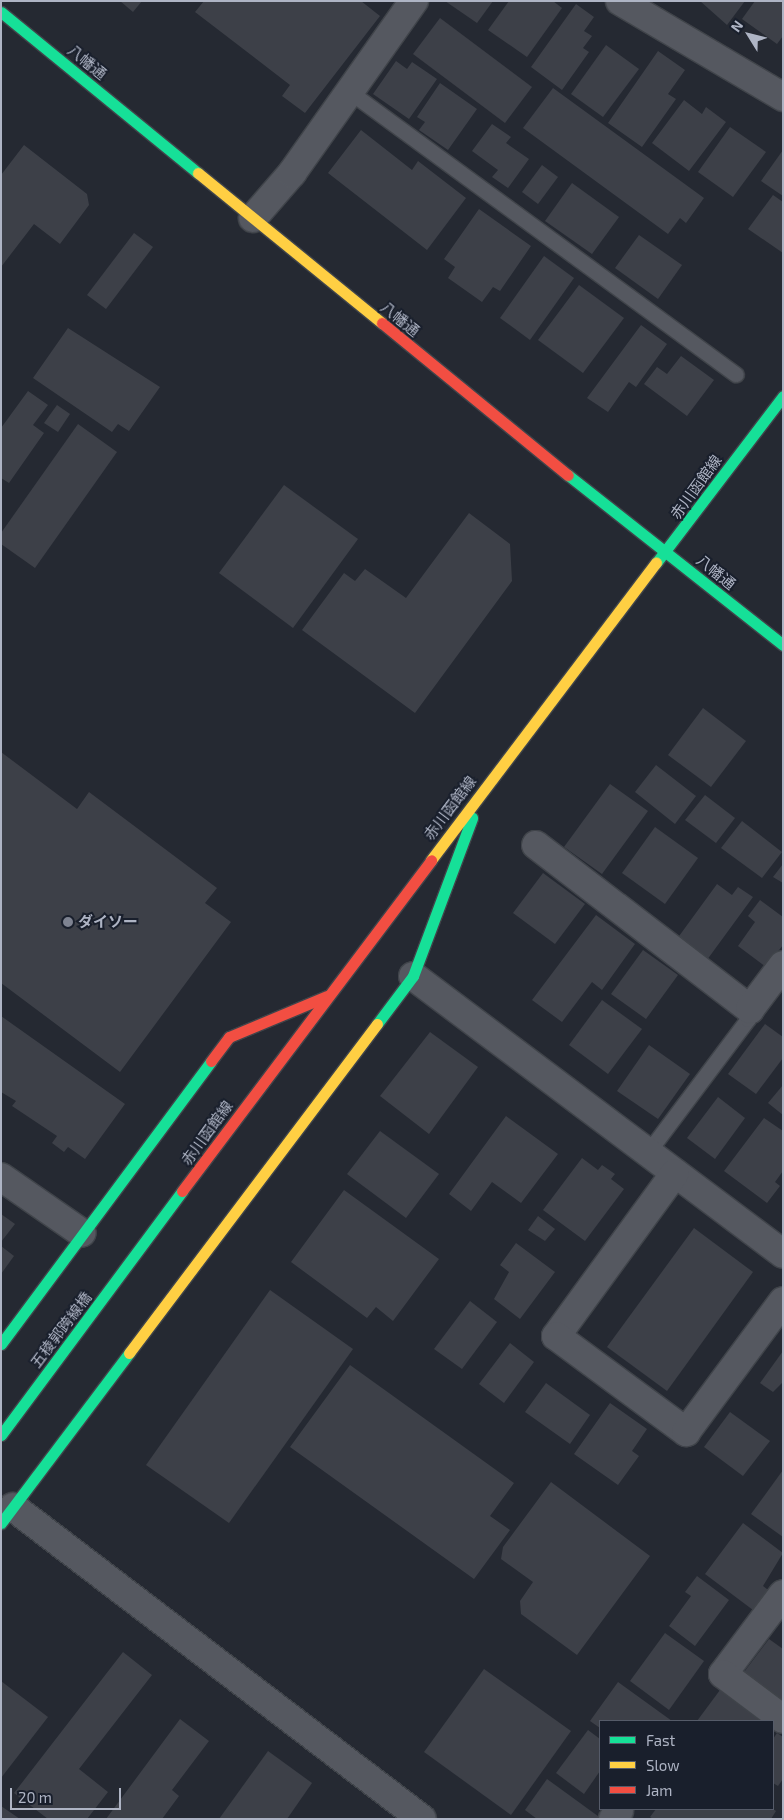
<!DOCTYPE html>
<meta charset="utf-8">
<style>
body{margin:0}
#map{position:relative;width:784px;height:1820px;overflow:hidden;background:#252932;font-family:"Exo 2","Noto Sans JP",sans-serif}
div>[style]{position:absolute}
.building>*{inset:0;background:#3d4048}
.roads{filter:drop-shadow(1px 0 #40444a) drop-shadow(-1px 0 #40444a) drop-shadow(0 1px #40444a) drop-shadow(0 -1px #40444a)}
.lane>*{height:15px;margin:-7.5px;padding:0 7.5px;transform-origin:7.5px;border-radius:7.5px;background:#555860}
.street>*{height:28px;margin:-14px;padding:0 14px;transform-origin:14px;border-radius:14px;background:#555860}
.fast>*{height:11px;margin:-5.5px;padding:0 5.5px;transform-origin:5.5px;border-radius:5.5px;background:#16e098}
.slow>*{height:11px;margin:-5.5px;padding:0 5.5px;transform-origin:5.5px;border-radius:5.5px;background:#ffcf43}
.jam>*{height:11px;margin:-5.5px;padding:0 5.5px;transform-origin:5.5px;border-radius:5.5px;background:#f24e42}
.dots>*{width:14px;height:14px;translate:-50% -50%;box-sizing:border-box;border:2px solid #191f2c;border-radius:50%}
span{translate:-50% -50%;white-space:nowrap;text-align:center;line-height:1.15;-webkit-text-stroke:4px #191f2c;paint-order:stroke}
.street-label{font-size:15px;color:#aeb4c4}
.poi-label{font-size:15px;color:#aeb4c4;font-weight:700}
.left{translate:0 -50%;text-align:left}
.frame{position:absolute;inset:0;border:2px solid #aeb4c4;pointer-events:none}
.legend{position:absolute;left:599px;top:1720px;width:175px;height:90px;box-sizing:border-box;background:#191f2c;border:1px solid #555b69;margin:0;padding:6px 9px;list-style:none;font-size:15px;color:#aeb4c4}
.legend li{display:flex;align-items:center;gap:10px;height:25px}
.legend b{width:25px;border:1px solid #555b69}
.north{position:absolute;left:724px;top:10px;width:50px;height:50px;-webkit-text-stroke:4px #191f2c;paint-order:stroke;rotate:306deg;font-size:14px;font-weight:700;line-height:20px;text-align:center;color:#aeb4c4}
.north::after{content:'';display:block;margin:auto;width:18px;height:22px;background:#aeb4c4;clip-path:polygon(50% 0,100% 100%,50% 72%,0 100%)}
.scale{position:absolute;left:10px;top:1788px;width:111px;height:22px;box-sizing:border-box;border:2px solid #aeb4c4;border-top:0;padding-left:6px;font-size:15px;line-height:18px;white-space:nowrap;color:#aeb4c4;-webkit-text-stroke:4px #191f2c;paint-order:stroke}
</style>
<div id="map">
<div class="building">
<div style="clip-path:polygon(120px 1px,142px 1px,133px 12px)"></div>
<div style="clip-path:polygon(204px 1px,361px 1px,380px 16px,305px 113px,282px 96px,290px 85px,195px 12px)"></div>
<div style="clip-path:polygon(445px 1px,493px 1px,477px 23px)"></div>
<div style="clip-path:polygon(509px 1px,553px 1px,562px 8px,527px 57px,488px 30px)"></div>
<div style="clip-path:polygon(700px 1px,745px 1px,727px 25px)"></div>
<div style="clip-path:polygon(755px 1px,783px 1px,783px 36px,777px 44px,742px 19px)"></div>
<div style="clip-path:polygon(576px 4px,594px 17px,584px 31px,592px 36px,583px 48px,589px 52px,562px 90px,531px 67px)"></div>
<div style="clip-path:polygon(440px 18px,532px 87px,505px 123px,413px 54px)"></div>
<div style="clip-path:polygon(606px 45px,639px 69px,603px 117px,571px 94px)"></div>
<div style="clip-path:polygon(658px 51px,685px 70px,668px 94px,676px 99px,642px 147px,608px 123px)"></div>
<div style="clip-path:polygon(396px 61px,407px 69px,412px 62px,437px 79px,409px 119px,373px 94px)"></div>
<div style="clip-path:polygon(440px 83px,477px 109px,448px 150px,419px 130px,425px 122px,417px 117px)"></div>
<div style="clip-path:polygon(553px 88px,704px 198px,686px 223px,680px 218px,668px 234px,523px 128px)"></div>
<div style="clip-path:polygon(684px 100px,702px 114px,706px 107px,726px 122px,689px 171px,652px 143px)"></div>
<div style="clip-path:polygon(492px 124px,511px 137px,506px 143px,529px 159px,508px 188px,492px 177px,498px 170px,472px 151px)"></div>
<div style="clip-path:polygon(730px 127px,766px 152px,733px 197px,698px 172px)"></div>
<div style="clip-path:polygon(361px 130px,412px 170px,418px 161px,466px 198px,427px 250px,328px 173px)"></div>
<div style="clip-path:polygon(24px 145px,87px 194px,89px 205px,60px 244px,34px 224px,1px 267px,1px 175px)"></div>
<div style="clip-path:polygon(783px 150px,783px 196px,761px 181px)"></div>
<div style="clip-path:polygon(542px 165px,558px 177px,538px 204px,522px 192px)"></div>
<div style="clip-path:polygon(572px 183px,619px 217px,592px 254px,545px 221px)"></div>
<div style="clip-path:polygon(773px 195px,783px 202px,783px 253px,748px 229px)"></div>
<div style="clip-path:polygon(479px 209px,531px 246px,500px 291px,493px 287px,482px 302px,448px 278px,455px 267px,444px 259px)"></div>
<div style="clip-path:polygon(134px 233px,153px 247px,106px 309px,87px 295px)"></div>
<div style="clip-path:polygon(639px 235px,682px 265px,658px 299px,615px 268px)"></div>
<div style="clip-path:polygon(544px 256px,574px 278px,530px 340px,500px 318px)"></div>
<div style="clip-path:polygon(579px 285px,624px 318px,583px 373px,538px 340px)"></div>
<div style="clip-path:polygon(641px 325px,667px 344px,636px 387px,629px 382px,608px 412px,587px 398px)"></div>
<div style="clip-path:polygon(68px 328px,160px 387px,129px 431px,118px 424px,112px 432px,33px 378px)"></div>
<div style="clip-path:polygon(681px 356px,714px 380px,687px 416px,644px 384px,657px 367px,667px 374px)"></div>
<div style="clip-path:polygon(28px 391px,48px 405px,33px 425px,44px 433px,9px 483px,1px 478px,1px 428px)"></div>
<div style="clip-path:polygon(57px 405px,70px 414px,58px 432px,44px 423px)"></div>
<div style="clip-path:polygon(78px 424px,117px 452px,35px 568px,1px 544px,1px 533px)"></div>
<div style="clip-path:polygon(284px 485px,358px 539px,293px 628px,219px 573px)"></div>
<div style="clip-path:polygon(469px 513px,510px 544px,512px 581px,415px 713px,302px 630px,344px 573px,355px 581px,365px 569px,406px 598px)"></div>
<div style="clip-path:polygon(703px 708px,746px 741px,711px 787px,668px 755px)"></div>
<div style="clip-path:polygon(1px 752px,77px 809px,89px 792px,217px 888px,205px 903px,231px 922px,120px 1072px,1px 983px)"></div>
<div style="clip-path:polygon(656px 765px,696px 796px,675px 824px,635px 792px)"></div>
<div style="clip-path:polygon(610px 784px,648px 811px,602px 874px,564px 847px)"></div>
<div style="clip-path:polygon(705px 795px,735px 818px,716px 843px,685px 820px)"></div>
<div style="clip-path:polygon(742px 821px,782px 852px,762px 878px,721px 848px)"></div>
<div style="clip-path:polygon(655px 827px,698px 858px,665px 904px,622px 873px)"></div>
<div style="clip-path:polygon(783px 864px,783px 883px,773px 877px)"></div>
<div style="clip-path:polygon(543px 873px,585px 904px,555px 944px,513px 913px)"></div>
<div style="clip-path:polygon(717px 884px,732px 895px,738px 887px,753px 897px,704px 964px,674px 943px)"></div>
<div style="clip-path:polygon(760px 900px,783px 917px,783px 945px,766px 967px,738px 946px,755px 922px,748px 916px)"></div>
<div style="clip-path:polygon(596px 915px,635px 944px,602px 990px,592px 982px,562px 1022px,532px 1000px)"></div>
<div style="clip-path:polygon(643px 950px,678px 975px,646px 1019px,611px 994px)"></div>
<div style="clip-path:polygon(602px 1000px,642px 1029px,608px 1074px,569px 1045px)"></div>
<div style="clip-path:polygon(1px 1016px,125px 1104px,85px 1159px,68px 1147px,64px 1152px,52px 1143px,57px 1136px,12px 1106px,16px 1101px,1px 1092px)"></div>
<div style="clip-path:polygon(765px 1024px,783px 1037px,783px 1058px,756px 1094px,728px 1074px)"></div>
<div style="clip-path:polygon(430px 1032px,478px 1067px,429px 1134px,380px 1096px)"></div>
<div style="clip-path:polygon(649px 1045px,690px 1074px,658px 1119px,617px 1091px)"></div>
<div style="clip-path:polygon(783px 1085px,783px 1115px,768px 1103px)"></div>
<div style="clip-path:polygon(718px 1097px,745px 1118px,715px 1159px,687px 1138px)"></div>
<div style="clip-path:polygon(506px 1116px,558px 1154px,521px 1203px,492px 1182px,471px 1211px,449px 1194px)"></div>
<div style="clip-path:polygon(764px 1118px,783px 1131px,783px 1171px,775px 1182px,780px 1186px,767px 1203px,724px 1171px)"></div>
<div style="clip-path:polygon(380px 1131px,439px 1174px,406px 1218px,347px 1174px)"></div>
<div style="clip-path:polygon(582px 1158px,598px 1170px,602px 1165px,615px 1174px,611px 1179px,624px 1189px,585px 1241px,543px 1210px)"></div>
<div style="clip-path:polygon(344px 1190px,439px 1259px,393px 1321px,376px 1307px,367px 1318px,291px 1262px)"></div>
<div style="clip-path:polygon(1px 1214px,15px 1224px,1px 1242px)"></div>
<div style="clip-path:polygon(538px 1216px,555px 1229px,545px 1241px,528px 1230px)"></div>
<div style="clip-path:polygon(694px 1228px,753px 1272px,667px 1391px,607px 1347px)"></div>
<div style="clip-path:polygon(516px 1243px,555px 1272px,520px 1319px,494px 1299px,509px 1272px,500px 1265px)"></div>
<div style="clip-path:polygon(1px 1246px,14px 1256px,1px 1274px)"></div>
<div style="clip-path:polygon(270px 1290px,353px 1349px,229px 1523px,146px 1465px)"></div>
<div style="clip-path:polygon(470px 1301px,497px 1322px,462px 1369px,434px 1349px)"></div>
<div style="clip-path:polygon(510px 1343px,534px 1362px,504px 1403px,479px 1384px)"></div>
<div style="clip-path:polygon(783px 1351px,783px 1382px,773px 1392px,760px 1383px)"></div>
<div style="clip-path:polygon(350px 1365px,514px 1483px,490px 1516px,510px 1530px,474px 1579px,290px 1447px)"></div>
<div style="clip-path:polygon(546px 1383px,590px 1415px,570px 1444px,525px 1412px)"></div>
<div style="clip-path:polygon(610px 1403px,647px 1429px,632px 1451px,639px 1456px,618px 1485px,574px 1454px)"></div>
<div style="clip-path:polygon(730px 1412px,770px 1441px,743px 1476px,704px 1447px)"></div>
<div style="clip-path:polygon(783px 1470px,783px 1537px,751px 1514px)"></div>
<div style="clip-path:polygon(551px 1482px,650px 1556px,577px 1655px,521px 1614px,520px 1601px,533px 1582px,501px 1559px,503px 1547px)"></div>
<div style="clip-path:polygon(743px 1523px,783px 1553px,763px 1586px,772px 1593px,757px 1613px,705px 1574px)"></div>
<div style="clip-path:polygon(697px 1576px,729px 1600px,695px 1646px,669px 1626px,691px 1596px,685px 1592px)"></div>
<div style="clip-path:polygon(665px 1633px,704px 1661px,669px 1710px,630px 1681px)"></div>
<div style="clip-path:polygon(769px 1639px,783px 1649px,783px 1702px,744px 1672px)"></div>
<div style="clip-path:polygon(123px 1652px,152px 1675px,79px 1769px,108px 1792px,87px 1819px,48px 1819px,14px 1793px)"></div>
<div style="clip-path:polygon(484px 1669px,571px 1731px,511px 1815px,424px 1752px)"></div>
<div style="clip-path:polygon(1px 1681px,48px 1717px,1px 1778px)"></div>
<div style="clip-path:polygon(618px 1682px,672px 1721px,600px 1721px,600px 1728px,590px 1721px)"></div>
<div style="clip-path:polygon(720px 1690px,764px 1721px,697px 1721px)"></div>
<div style="clip-path:polygon(180px 1719px,209px 1741px,172px 1790px,179px 1796px,162px 1819px,106px 1819px)"></div>
<div style="clip-path:polygon(588px 1730px,600px 1739px,600px 1771px,584px 1794px,556px 1773px)"></div>
<div style="clip-path:polygon(777px 1733px,783px 1737px,783px 1779px,778px 1786px,773px 1783px,773px 1739px)"></div>
<div style="clip-path:polygon(268px 1751px,312px 1783px,287px 1819px,219px 1819px)"></div>
<div style="clip-path:polygon(547px 1779px,602px 1819px,537px 1819px,525px 1810px)"></div>
<div style="clip-path:polygon(1px 1806px,20px 1819px,1px 1819px)"></div>
<div style="clip-path:polygon(656px 1809px,773px 1809px,776px 1811px,771px 1819px,653px 1819px,650px 1817px)"></div>
</div>
<div class="roads">
<div class="lane">
<div style="left:350px;top:92px;width:478px;rotate:36.2deg"></div>
<div style="left:648px;top:1152px;width:166px;rotate:-53.1deg"></div>
<div style="left:748px;top:1019px;width:10px;rotate:-79deg"></div>
</div>
<div class="street">
<div style="left:620px;top:1px;width:189px;rotate:30.5deg"></div>
<div style="left:253px;top:218px;width:60px;rotate:-49.1deg"></div>
<div style="left:292px;top:173px;width:211px;rotate:-54.7deg"></div>
<div style="left:536px;top:845px;width:270px;rotate:37.5deg"></div>
<div style="left:750px;top:1009px;width:55px;rotate:-53.1deg"></div>
<div style="left:413px;top:976px;width:463px;rotate:36.9deg"></div>
<div style="left:675px;top:1173px;width:202px;rotate:126.1deg"></div>
<div style="left:556px;top:1336px;width:162px;rotate:36.4deg"></div>
<div style="left:686px;top:1432px;width:163px;rotate:-53.5deg"></div>
<div style="left:1px;top:1177px;width:98px;rotate:34.7deg"></div>
<div style="left:13px;top:1507px;width:514px;rotate:37.34deg"></div>
<div style="left:783px;top:1594px;width:100px;rotate:126.9deg"></div>
<div style="left:723px;top:1674px;width:75px;rotate:36.9deg"></div>
<div style="left:613px;top:1819px;width:10px;rotate:-53deg"></div>
</div>
<div class="fast">
<div style="left:1px;top:12px;width:254px;rotate:39.3deg"></div>
<div style="left:568px;top:475px;width:274px;rotate:38.3deg"></div>
<div style="left:656px;top:563px;width:210px;rotate:-52.7deg"></div>
<div style="left:377px;top:1024px;width:60px;rotate:-53.1deg"></div>
<div style="left:413px;top:976px;width:169px;rotate:-69.5deg"></div>
<div style="left:1px;top:1344px;width:352px;rotate:-53.4deg"></div>
<div style="left:1px;top:1435px;width:304px;rotate:-53.4deg"></div>
<div style="left:1px;top:1523px;width:213px;rotate:-53deg"></div>
</div>
<div class="slow">
<div style="left:198px;top:173px;width:237px;rotate:39.2deg"></div>
<div style="left:431px;top:860px;width:373px;rotate:-52.9deg"></div>
<div style="left:129px;top:1353px;width:412px;rotate:-53deg"></div>
</div>
<div class="jam">
<div style="left:382px;top:323px;width:240px;rotate:39.3deg"></div>
<div style="left:211px;top:1061px;width:30px;rotate:-53deg"></div>
<div style="left:229px;top:1037px;width:106px;rotate:-22.7deg"></div>
<div style="left:182px;top:1191px;width:414px;rotate:-53deg"></div>
</div>
</div>
<div class="dots">
<div style="left:68px;top:922px;background:#7e8391"></div>
</div>
<div class="street-label">
<span style="left:87px;top:62px;rotate:39deg">八幡通</span>
<span style="left:400px;top:319px;rotate:39deg">八幡通</span>
<span style="left:696px;top:487px;rotate:-54deg">赤川函館線</span>
<span style="left:716px;top:572px;rotate:39deg">八幡通</span>
<span style="left:450px;top:808px;rotate:-53deg">赤川函館線</span>
<span style="left:207px;top:1133px;rotate:-54deg">赤川函館線</span>
<span style="left:61px;top:1330px;rotate:-53deg">五稜郭跨線橋</span>
</div>
<div class="poi-label">
<span class="left" style="left:78px;top:922px">ダイソー</span>
</div>
<div class="frame"></div>
<ul class="legend">
<li><b style="height:6px;background:#16e098"></b>Fast</li>
<li><b style="height:6px;background:#ffcf43"></b>Slow</li>
<li><b style="height:6px;background:#f24e42"></b>Jam</li>
</ul>
<div class="north">N</div>
<div class="scale">20 m</div>
</div>
